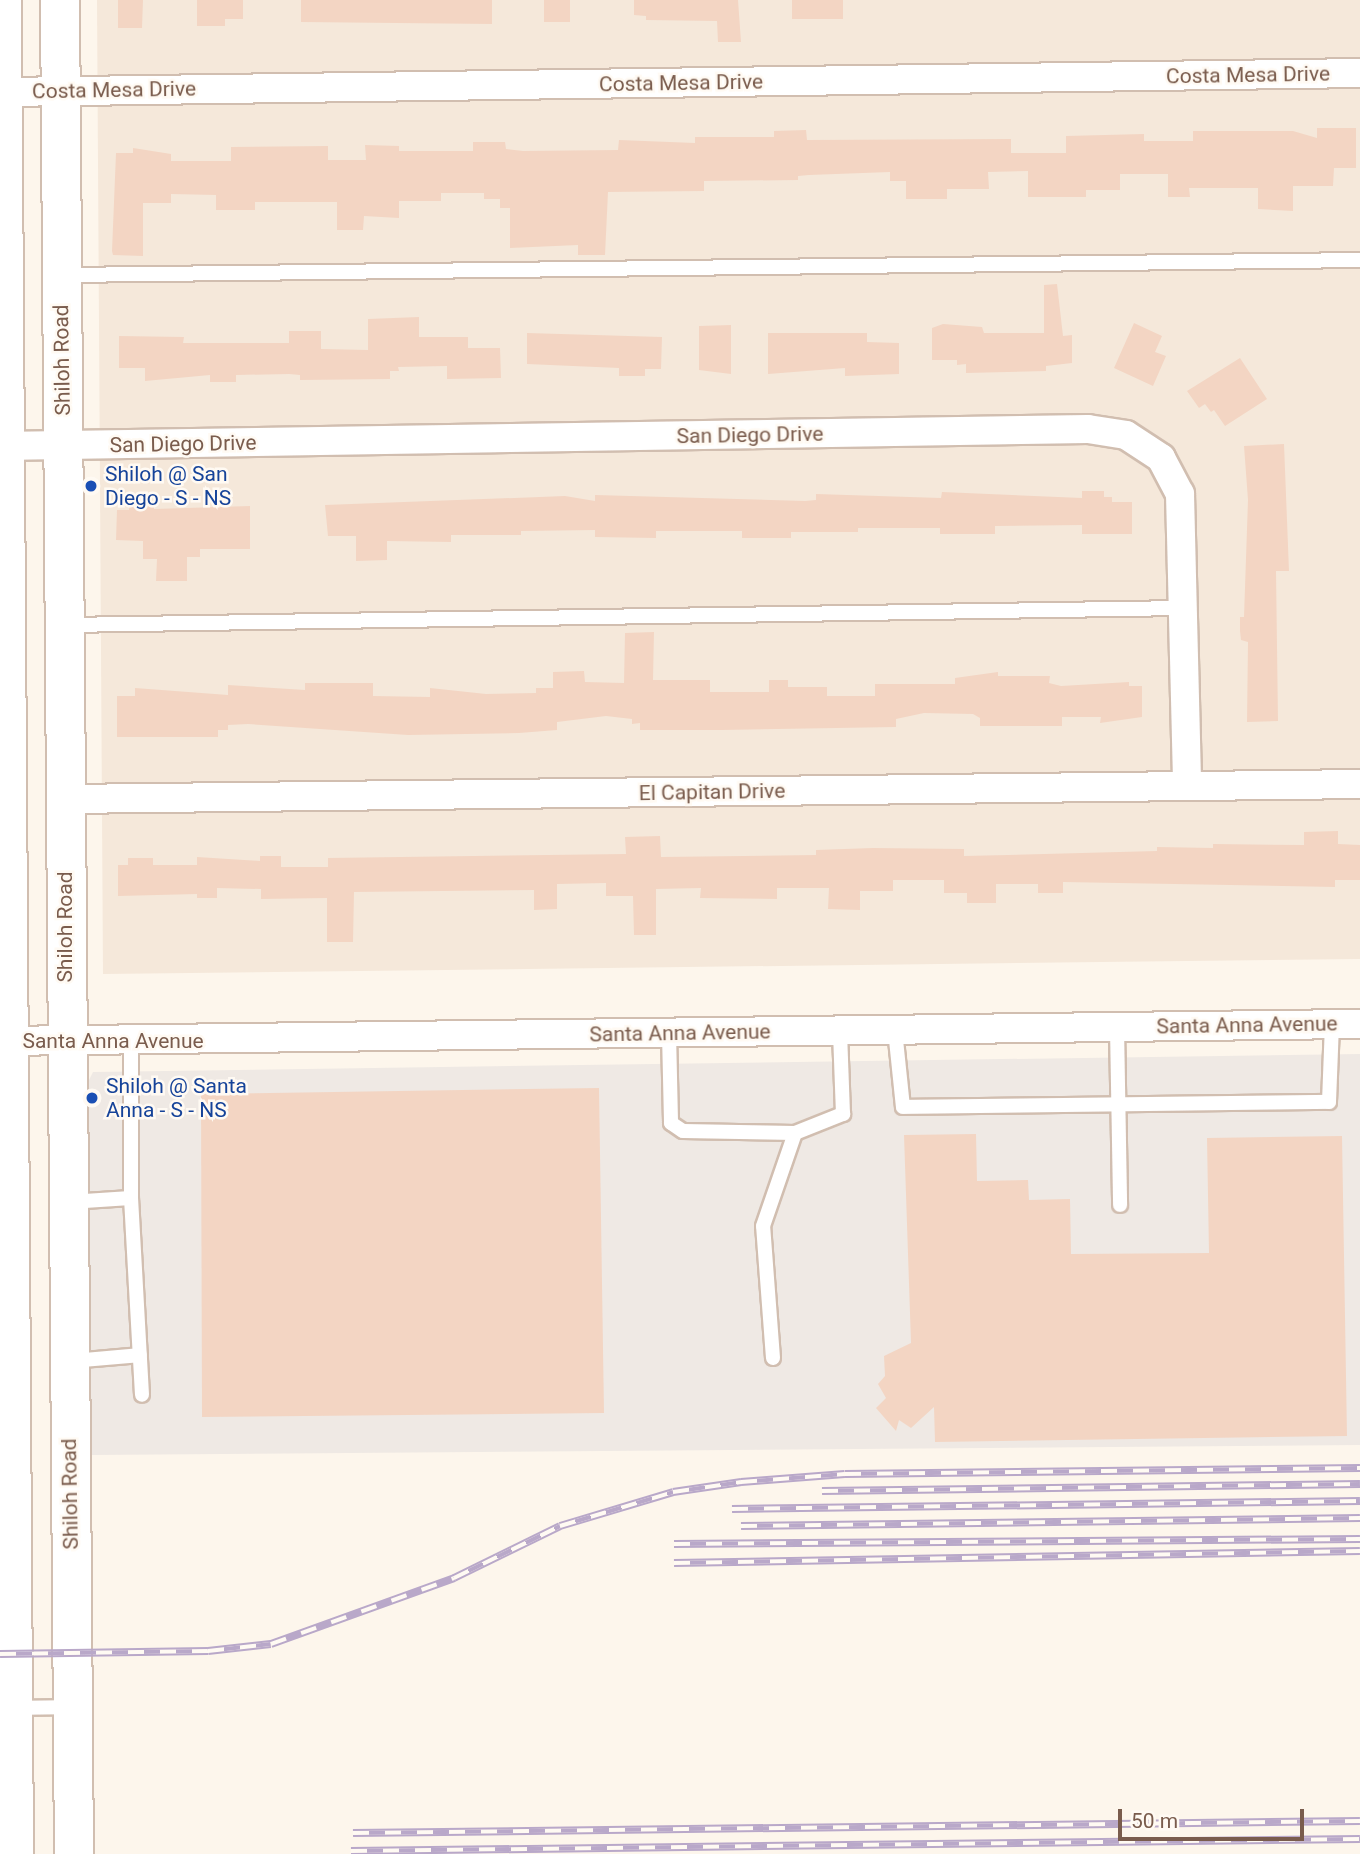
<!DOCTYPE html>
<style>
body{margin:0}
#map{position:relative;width:1360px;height:1854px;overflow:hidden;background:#fdf6ec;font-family:Roboto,sans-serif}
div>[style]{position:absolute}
.residential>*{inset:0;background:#f5e8da}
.industrial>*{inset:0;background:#efe9e4}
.building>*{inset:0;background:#f3d5c3}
.roads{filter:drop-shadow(2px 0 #d1beb0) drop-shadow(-2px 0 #d1beb0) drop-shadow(0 2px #d1beb0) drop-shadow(0 -2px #d1beb0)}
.service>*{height:14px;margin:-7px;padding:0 7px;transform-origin:7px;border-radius:7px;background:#fff}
.minor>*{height:28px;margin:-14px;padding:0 14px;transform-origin:14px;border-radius:14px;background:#fff}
.secondary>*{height:38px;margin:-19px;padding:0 19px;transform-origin:19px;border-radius:19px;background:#fff}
.rail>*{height:8px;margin-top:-4px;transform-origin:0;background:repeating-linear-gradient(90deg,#fffaf3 0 16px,#b9a8c9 0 32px);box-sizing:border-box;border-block:2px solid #b9a8c9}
.dots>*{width:19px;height:19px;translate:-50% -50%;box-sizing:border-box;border:4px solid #fffaf3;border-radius:50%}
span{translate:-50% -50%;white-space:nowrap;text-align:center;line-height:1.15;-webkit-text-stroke:5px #fffaf3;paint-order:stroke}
.street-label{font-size:21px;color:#7a5c4d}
.transit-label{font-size:21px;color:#164399}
.left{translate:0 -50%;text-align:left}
.scale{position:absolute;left:1118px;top:1809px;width:186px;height:32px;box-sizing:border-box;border:4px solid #7a5c4d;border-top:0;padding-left:9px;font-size:21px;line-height:24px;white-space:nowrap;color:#7a5c4d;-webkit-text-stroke:5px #fffaf3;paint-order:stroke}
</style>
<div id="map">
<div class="residential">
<div style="clip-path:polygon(97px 0,1360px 0,1360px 959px,103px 974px)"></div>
</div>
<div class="industrial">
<div style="clip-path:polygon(1360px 1054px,1360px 1445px,92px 1455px,86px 1086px,93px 1072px)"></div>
</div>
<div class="building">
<div style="clip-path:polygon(118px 0,143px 0,142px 28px,118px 28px)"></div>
<div style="clip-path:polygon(197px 0,243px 0,243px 19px,225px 19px,225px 26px,197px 26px)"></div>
<div style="clip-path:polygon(301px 0,492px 0,492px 24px,301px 22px)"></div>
<div style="clip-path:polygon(544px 0,570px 0,570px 22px,544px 22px)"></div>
<div style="clip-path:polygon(634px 0,738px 0,741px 42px,718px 42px,717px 21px,646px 20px,646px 16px,634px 15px)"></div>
<div style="clip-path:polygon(792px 0,843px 0,843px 19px,792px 19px)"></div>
<div style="clip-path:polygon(1317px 128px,1356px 128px,1356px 168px,1334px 168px,1333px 186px,1293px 186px,1293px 211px,1258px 209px,1258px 188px,1189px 188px,1190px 197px,1168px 197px,1168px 174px,1120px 174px,1120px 190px,1086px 190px,1086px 197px,1028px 197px,1028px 171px,988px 172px,989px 189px,947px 189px,947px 199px,906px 199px,906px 181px,890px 181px,890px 172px,809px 175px,798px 176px,798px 180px,704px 181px,704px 191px,608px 192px,605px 255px,578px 255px,578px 245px,510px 248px,510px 208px,500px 208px,500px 199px,484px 199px,484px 193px,441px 193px,441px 201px,399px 201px,399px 218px,364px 216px,363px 230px,337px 230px,337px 202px,255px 202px,255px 210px,216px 210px,216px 195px,171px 194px,171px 203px,143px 203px,143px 256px,113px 255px,112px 251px,116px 153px,133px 153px,133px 148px,171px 154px,171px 161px,231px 161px,231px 147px,328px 146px,328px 160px,366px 160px,365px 145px,399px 146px,399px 151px,473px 151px,473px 142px,505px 142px,506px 149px,523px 151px,618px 150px,619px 140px,695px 143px,695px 137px,774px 137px,774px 131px,806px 130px,807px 140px,1011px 139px,1011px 153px,1066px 153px,1066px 136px,1144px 134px,1144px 141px,1193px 141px,1193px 131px,1293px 131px,1317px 138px)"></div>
<div style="clip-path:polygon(1057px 284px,1063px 336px,1072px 335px,1072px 363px,1046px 366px,1046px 371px,966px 373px,966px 364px,957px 365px,957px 360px,932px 360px,932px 328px,943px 324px,982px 327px,984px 333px,1044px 333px,1044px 285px)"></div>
<div style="clip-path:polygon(419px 317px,419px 337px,468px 337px,468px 348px,500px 348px,501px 378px,447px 379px,447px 366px,398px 367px,399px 371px,390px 371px,390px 379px,300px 380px,300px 375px,289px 374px,236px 375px,236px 382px,210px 382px,210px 375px,145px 381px,145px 368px,119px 368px,119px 336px,184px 337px,183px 343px,289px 343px,289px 331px,321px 331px,321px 349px,368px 350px,368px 319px)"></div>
<div style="clip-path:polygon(1134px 323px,1162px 336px,1155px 352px,1166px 356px,1153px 386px,1114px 368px)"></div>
<div style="clip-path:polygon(731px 325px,731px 374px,699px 370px,699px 326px)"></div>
<div style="clip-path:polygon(527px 333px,662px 337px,661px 369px,645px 369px,645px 376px,619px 376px,619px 368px,527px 364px)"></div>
<div style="clip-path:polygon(768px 333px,867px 333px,867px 342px,899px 343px,899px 374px,845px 376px,845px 368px,768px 374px)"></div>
<div style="clip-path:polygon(1240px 358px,1267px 399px,1225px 426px,1214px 410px,1211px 412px,1205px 404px,1199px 408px,1187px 391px)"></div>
<div style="clip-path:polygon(1284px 444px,1289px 571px,1276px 571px,1278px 721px,1247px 722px,1248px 642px,1241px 640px,1240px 631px,1240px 617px,1244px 617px,1248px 500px,1244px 446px)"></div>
<div style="clip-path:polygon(1082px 491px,1104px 491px,1104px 497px,1112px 497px,1112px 502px,1132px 502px,1132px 534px,1082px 534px,1082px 525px,995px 526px,995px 534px,940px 534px,940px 528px,858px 528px,858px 532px,791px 532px,791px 538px,742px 538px,742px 531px,656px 531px,656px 538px,595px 537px,595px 530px,521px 531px,521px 535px,451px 535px,451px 542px,387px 541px,387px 560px,356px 561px,356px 536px,328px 536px,325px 505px,565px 496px,595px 501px,595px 495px,805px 501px,816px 500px,816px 494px,941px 498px,942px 492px,1082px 498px)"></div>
<div style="clip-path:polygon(130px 502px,154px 503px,154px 509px,250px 506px,250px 549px,200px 549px,200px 557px,187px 557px,187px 581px,156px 581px,157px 559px,143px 559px,143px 541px,116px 540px,117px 510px,129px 510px)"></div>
<div style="clip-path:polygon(654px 632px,653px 680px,710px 680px,710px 692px,769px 692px,769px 680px,788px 680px,788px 687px,827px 687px,827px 696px,875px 696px,875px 684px,955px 684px,955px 678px,998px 672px,998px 676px,1050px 676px,1049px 683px,1061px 686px,1129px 682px,1129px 686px,1142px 686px,1142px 717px,1100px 723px,1101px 717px,1062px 717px,1062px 726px,980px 726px,980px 718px,973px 714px,924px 713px,896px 719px,896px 727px,721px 730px,640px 730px,640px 723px,632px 724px,632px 719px,606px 716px,557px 722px,557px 730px,519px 733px,408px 735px,248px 724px,228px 725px,228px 730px,218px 730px,218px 737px,117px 737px,117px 696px,135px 696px,135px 688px,228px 695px,228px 685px,305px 690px,305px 683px,373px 683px,373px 696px,430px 697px,430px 688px,486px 694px,536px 693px,536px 688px,553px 688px,553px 672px,584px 671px,585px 682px,624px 683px,625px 633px)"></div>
<div style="clip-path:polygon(1338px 831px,1338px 844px,1360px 845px,1360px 880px,1335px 880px,1335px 887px,1063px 882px,1063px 893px,1038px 893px,1038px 884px,996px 884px,996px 903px,967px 903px,967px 893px,944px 893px,944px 880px,893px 880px,893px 891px,860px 891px,860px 910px,828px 909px,829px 888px,777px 888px,777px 899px,700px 898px,701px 888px,656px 889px,656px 935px,634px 935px,633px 896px,606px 896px,606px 883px,557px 884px,557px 909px,534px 910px,534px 890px,354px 892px,353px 942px,327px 942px,327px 898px,261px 899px,261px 889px,217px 888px,217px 898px,197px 898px,197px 894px,118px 896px,118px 865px,128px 865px,128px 858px,153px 858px,153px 865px,197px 865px,197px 857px,260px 861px,260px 856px,281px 856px,281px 867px,328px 867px,328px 858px,626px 854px,625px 837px,660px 836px,661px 857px,816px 855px,816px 850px,873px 848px,964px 849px,964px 856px,1008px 855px,1157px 851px,1157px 847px,1213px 848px,1213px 844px,1304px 845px,1304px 832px)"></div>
<div style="clip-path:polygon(599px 1088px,604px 1413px,202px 1417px,201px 1094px)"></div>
<div style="clip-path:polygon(976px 1134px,977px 1181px,1028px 1180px,1029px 1200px,1070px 1199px,1071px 1254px,1209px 1253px,1207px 1138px,1342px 1136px,1347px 1436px,935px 1442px,934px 1407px,911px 1428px,899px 1420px,896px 1431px,876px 1408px,886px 1398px,878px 1384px,885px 1376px,884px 1356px,911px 1343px,904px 1135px)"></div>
</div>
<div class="roads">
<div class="service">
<div style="left:63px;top:275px;width:1297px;rotate:-0.66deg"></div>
<div style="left:65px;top:625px;width:1118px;rotate:-0.87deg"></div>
<div style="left:1117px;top:1027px;width:178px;rotate:89deg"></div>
<div style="left:895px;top:1030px;width:77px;rotate:84.1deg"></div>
<div style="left:903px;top:1107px;width:426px;rotate:-0.7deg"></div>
<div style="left:1329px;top:1102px;width:78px;rotate:-87.8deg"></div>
<div style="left:669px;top:1033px;width:90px;rotate:88.7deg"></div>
<div style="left:671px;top:1123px;width:14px;rotate:34deg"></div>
<div style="left:683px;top:1131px;width:112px;rotate:1deg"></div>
<div style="left:795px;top:1133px;width:52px;rotate:-21.6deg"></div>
<div style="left:843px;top:1114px;width:83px;rotate:-92.1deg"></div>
<div style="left:131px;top:1041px;width:157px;rotate:90deg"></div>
<div style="left:131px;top:1198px;width:197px;rotate:86.8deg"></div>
<div style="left:69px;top:1202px;width:62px;rotate:-3.7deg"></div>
<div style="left:773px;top:1358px;width:132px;rotate:-94.3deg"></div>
<div style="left:763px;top:1226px;width:98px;rotate:-71deg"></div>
<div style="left:72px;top:1361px;width:68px;rotate:-5deg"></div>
<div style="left:15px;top:1708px;width:57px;rotate:-1deg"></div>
</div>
<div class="minor">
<div style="left:3px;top:92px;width:1357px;rotate:-0.8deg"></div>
<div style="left:0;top:446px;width:1088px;rotate:-0.9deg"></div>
<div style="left:1088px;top:429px;width:38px;rotate:9deg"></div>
<div style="left:1126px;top:435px;width:42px;rotate:33.3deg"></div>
<div style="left:1161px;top:458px;width:41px;rotate:62.2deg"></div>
<div style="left:1180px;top:494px;width:292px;rotate:88.6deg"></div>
<div style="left:64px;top:799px;width:1296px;rotate:-0.66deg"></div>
<div style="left:0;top:1041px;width:1360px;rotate:-0.72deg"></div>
</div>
<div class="secondary">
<div style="left:2px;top:0;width:1854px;rotate:89.63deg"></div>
<div style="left:60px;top:0;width:1854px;rotate:89.57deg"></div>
</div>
</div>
<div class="rail">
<div style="left:822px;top:1491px;width:538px;rotate:-0.75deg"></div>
<div style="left:732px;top:1509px;width:628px;rotate:-0.73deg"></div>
<div style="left:741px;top:1526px;width:619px;rotate:-0.74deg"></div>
<div style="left:674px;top:1544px;width:686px;rotate:-0.42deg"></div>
<div style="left:674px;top:1563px;width:686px;rotate:-1deg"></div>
<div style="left:0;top:1654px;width:208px;rotate:-0.8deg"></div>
<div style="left:208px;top:1651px;width:63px;rotate:-6.3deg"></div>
<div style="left:271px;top:1644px;width:195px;rotate:-19.8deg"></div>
<div style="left:454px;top:1578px;width:118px;rotate:-26.1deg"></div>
<div style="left:560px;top:1526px;width:118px;rotate:-16.7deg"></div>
<div style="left:673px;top:1492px;width:69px;rotate:-8.4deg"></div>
<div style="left:741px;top:1482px;width:104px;rotate:-4.4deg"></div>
<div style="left:845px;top:1474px;width:515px;rotate:-0.67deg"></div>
<div style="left:353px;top:1833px;width:1007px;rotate:-0.68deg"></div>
<div style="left:351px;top:1851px;width:1009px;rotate:-0.68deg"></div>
</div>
<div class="dots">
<div style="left:91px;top:486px;background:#1a4fb4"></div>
<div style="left:92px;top:1098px;background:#1a4fb4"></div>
</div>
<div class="street-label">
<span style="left:1248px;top:75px;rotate:-1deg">Costa Mesa Drive</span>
<span style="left:681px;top:83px;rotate:-1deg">Costa Mesa Drive</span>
<span style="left:114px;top:90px;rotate:-1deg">Costa Mesa Drive</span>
<span style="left:62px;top:360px;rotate:-91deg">Shiloh Road</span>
<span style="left:750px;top:435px;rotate:-1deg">San Diego Drive</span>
<span style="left:183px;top:444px;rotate:-1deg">San Diego Drive</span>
<span style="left:712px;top:792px;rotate:-1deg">El Capitan Drive</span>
<span style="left:65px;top:927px;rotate:-90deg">Shiloh Road</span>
<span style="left:1247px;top:1025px;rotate:-1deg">Santa Anna Avenue</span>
<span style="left:680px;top:1033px;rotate:-1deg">Santa Anna Avenue</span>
<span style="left:113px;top:1041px">Santa Anna Avenue</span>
<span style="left:70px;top:1494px;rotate:-91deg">Shiloh Road</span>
</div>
<div class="transit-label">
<span class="left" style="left:105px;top:486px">Shiloh @ San<br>Diego - S - NS</span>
<span class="left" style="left:106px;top:1098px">Shiloh @ Santa<br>Anna - S - NS</span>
</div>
<div class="scale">50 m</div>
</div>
